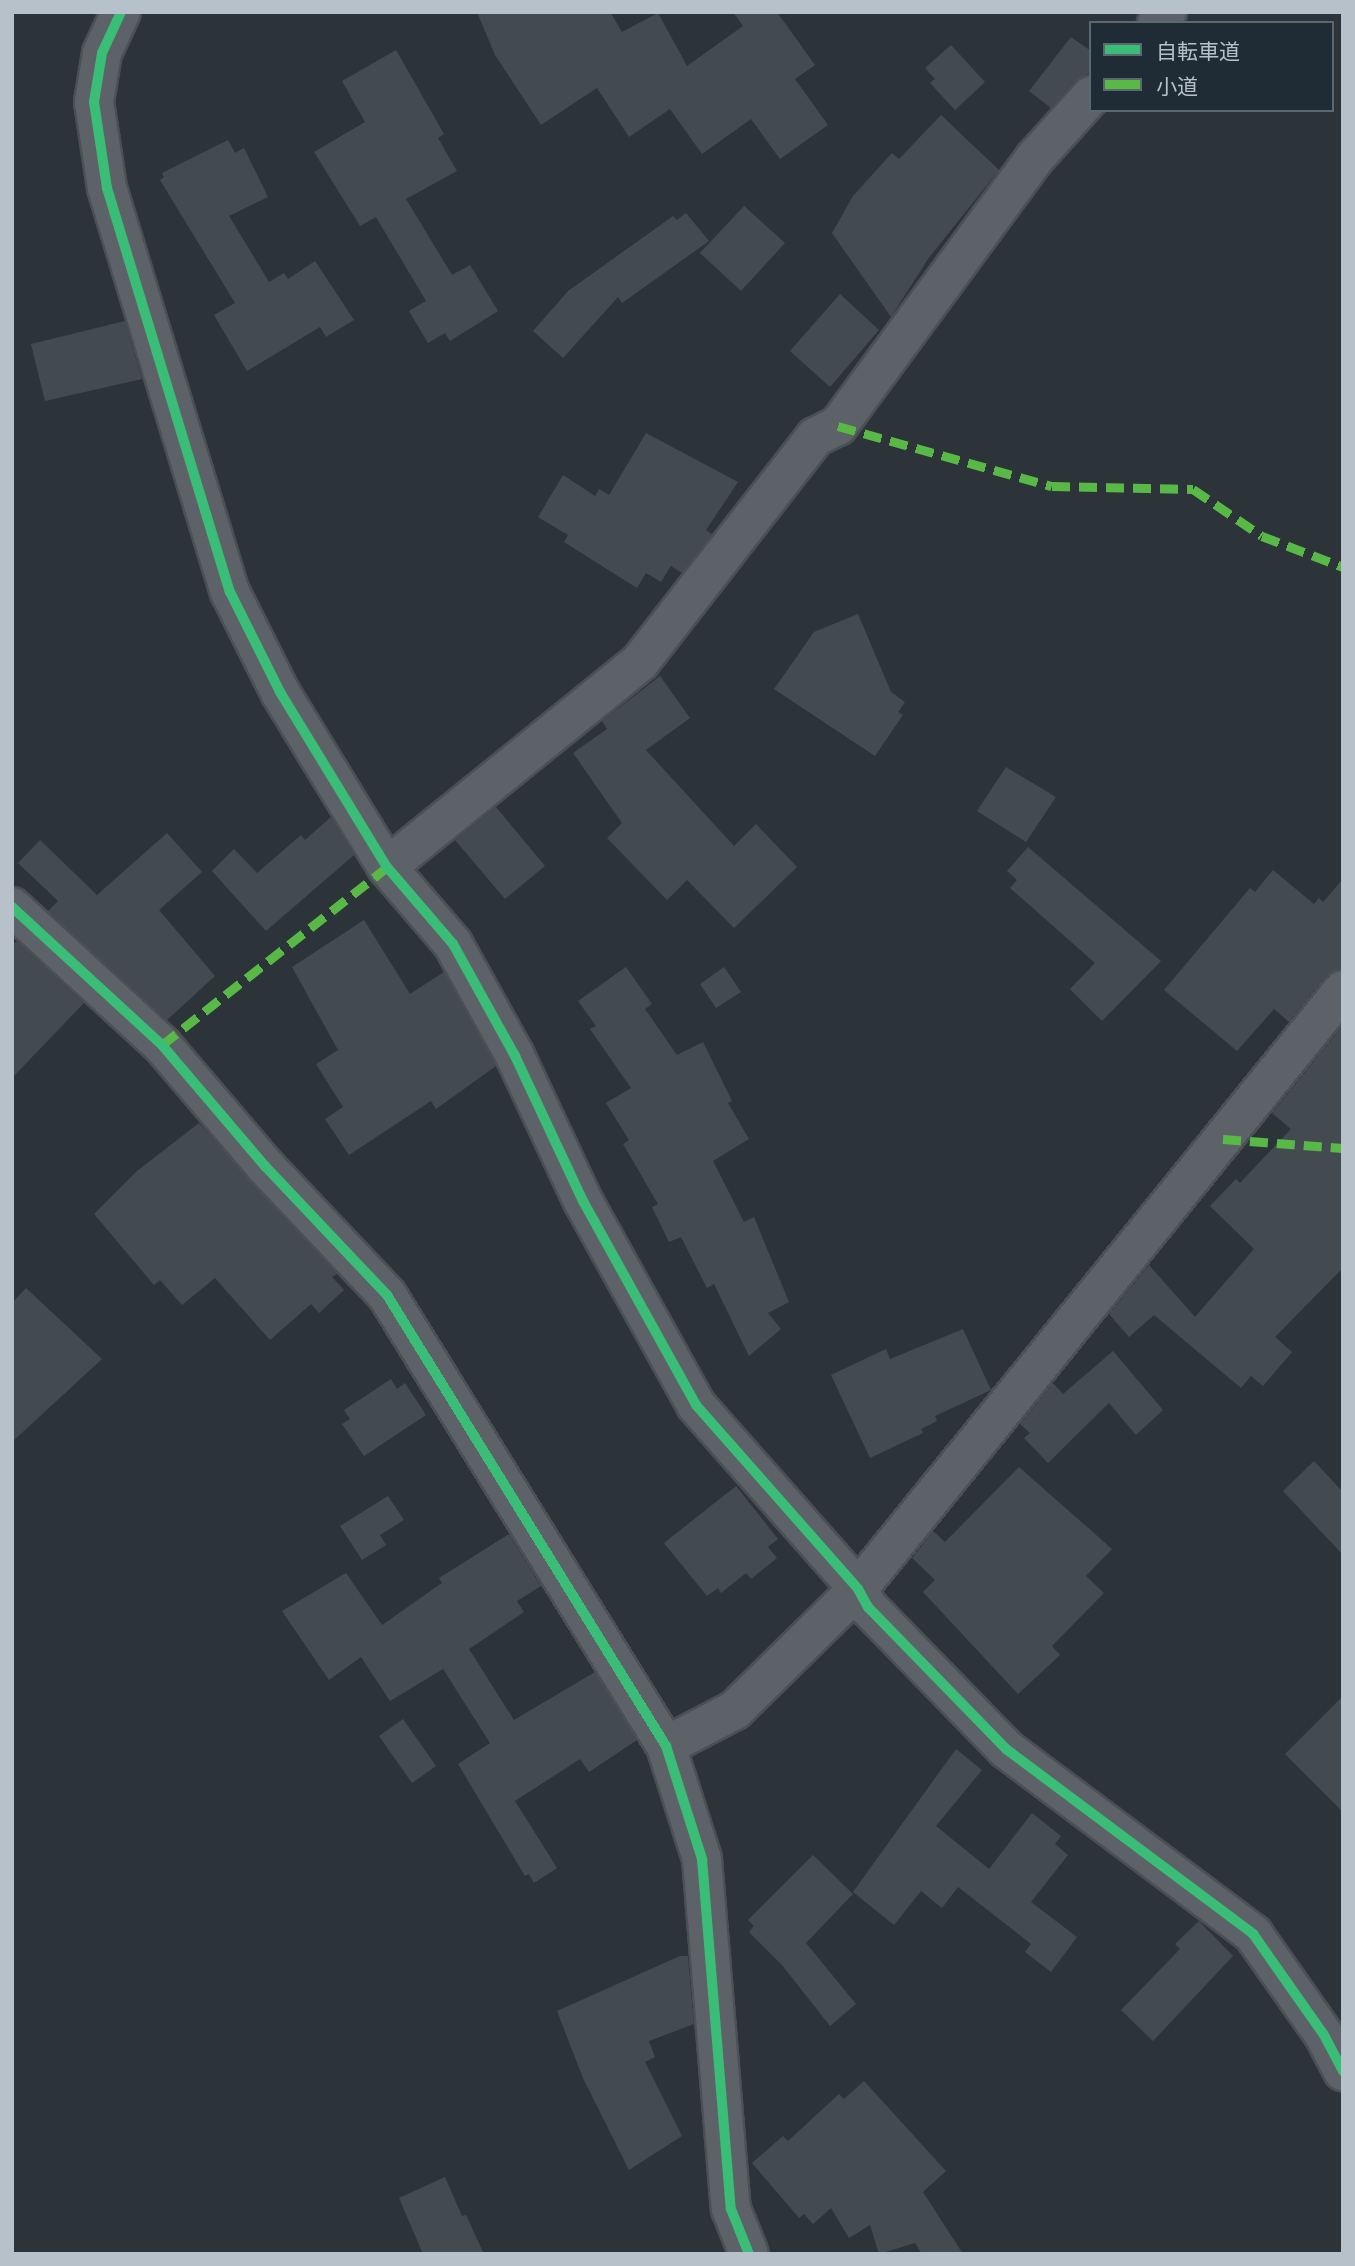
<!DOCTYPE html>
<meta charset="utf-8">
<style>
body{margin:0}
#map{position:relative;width:1355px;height:2266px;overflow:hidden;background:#2c343a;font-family:"Asap Condensed","Noto Sans JP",sans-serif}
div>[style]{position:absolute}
.building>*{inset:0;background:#444b50}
.roads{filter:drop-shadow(2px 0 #4a5054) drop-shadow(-2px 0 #4a5054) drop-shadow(0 2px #4a5054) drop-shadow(0 -2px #4a5054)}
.minor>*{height:38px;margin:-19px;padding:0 19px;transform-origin:19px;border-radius:19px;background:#5c6268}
.quiet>*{height:9px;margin-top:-4.5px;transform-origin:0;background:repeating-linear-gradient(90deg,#58b947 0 18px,transparent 0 27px)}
.cycleway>*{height:10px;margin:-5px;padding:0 5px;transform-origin:5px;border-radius:5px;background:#3abd76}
span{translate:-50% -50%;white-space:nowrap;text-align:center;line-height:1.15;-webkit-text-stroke:5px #1f2b35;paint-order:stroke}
.frame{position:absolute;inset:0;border:14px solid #b6c1ca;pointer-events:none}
.legend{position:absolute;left:1089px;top:21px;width:245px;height:91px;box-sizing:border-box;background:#1f2b35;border:2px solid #5b6771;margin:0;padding:9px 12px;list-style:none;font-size:21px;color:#b6c1ca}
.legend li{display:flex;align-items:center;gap:14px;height:35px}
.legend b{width:35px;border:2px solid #5b6771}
</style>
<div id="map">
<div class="building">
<div style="clip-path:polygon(477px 12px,610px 12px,622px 32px,658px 13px,687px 66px,743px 26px,733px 12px,777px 12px,815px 65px,795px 79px,828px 125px,780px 159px,751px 119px,702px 154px,670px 109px,629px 137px,597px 88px,541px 125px,495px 55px)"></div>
<div style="clip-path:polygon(1071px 37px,1091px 51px,1091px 72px,1075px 81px,1051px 108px,1029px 91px)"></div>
<div style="clip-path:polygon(951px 45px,985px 82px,955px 110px,930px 83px,935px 79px,925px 68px)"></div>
<div style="clip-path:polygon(396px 50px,444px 134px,438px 138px,457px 171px,406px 199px,452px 275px,470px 265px,498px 311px,450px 341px,445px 333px,428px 343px,409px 311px,426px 301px,376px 217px,360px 226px,314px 152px,365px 122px,342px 81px)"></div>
<div style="clip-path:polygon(941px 115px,999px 170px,928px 259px,891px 317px,832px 233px,853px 196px,892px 153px,899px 159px)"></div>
<div style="clip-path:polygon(228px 140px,235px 153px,244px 148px,268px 197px,229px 216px,269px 282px,284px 273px,288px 279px,315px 261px,354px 320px,326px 337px,320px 327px,247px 371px,214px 315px,235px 303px,160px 180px,164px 177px,162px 173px)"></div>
<div style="clip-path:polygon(744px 206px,785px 243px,741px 291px,700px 253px)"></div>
<div style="clip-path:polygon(686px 213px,709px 241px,622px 303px,618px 297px,563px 358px,533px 331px,568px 291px,673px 216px,677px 220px)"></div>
<div style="clip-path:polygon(840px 294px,879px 330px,830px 387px,790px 351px)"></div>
<div style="clip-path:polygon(125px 321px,142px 379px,45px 401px,31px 344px)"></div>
<div style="clip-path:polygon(646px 433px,738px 482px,706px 530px,712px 534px,682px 573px,671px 566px,661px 582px,646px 573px,637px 588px,564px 542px,568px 535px,538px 517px,563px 475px,595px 496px,599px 489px,609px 495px)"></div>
<div style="clip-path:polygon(858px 614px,891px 692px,905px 702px,898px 712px,903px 715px,875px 756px,774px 689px,814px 632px)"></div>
<div style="clip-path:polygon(660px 676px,690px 718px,646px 750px,734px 846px,756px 824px,797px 867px,734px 928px,687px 880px,667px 900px,607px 838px,622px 823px,573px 753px,607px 729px,602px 721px)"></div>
<div style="clip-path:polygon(1006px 767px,1056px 797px,1026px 842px,977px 811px)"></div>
<div style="clip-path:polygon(496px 807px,545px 866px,505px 899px,455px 840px)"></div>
<div style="clip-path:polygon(331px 817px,354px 855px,266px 931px,212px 871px,234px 849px,257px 873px,301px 835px,305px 840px)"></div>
<div style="clip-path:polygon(167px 833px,202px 872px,159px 910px,215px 976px,167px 1020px,48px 911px,58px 901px,18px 863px,40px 840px,97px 895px)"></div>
<div style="clip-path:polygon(1028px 847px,1161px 961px,1102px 1021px,1070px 989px,1095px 963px,1010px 888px,1017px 880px,1007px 871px)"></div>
<div style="clip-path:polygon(1273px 870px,1314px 904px,1319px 898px,1323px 902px,1343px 879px,1343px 969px,1326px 976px,1289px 1022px,1274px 1009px,1237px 1051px,1164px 990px,1250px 888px,1255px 892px)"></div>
<div style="clip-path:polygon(364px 920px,410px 994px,444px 972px,496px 1066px,436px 1109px,431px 1101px,349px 1155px,325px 1119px,343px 1107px,316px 1064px,338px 1050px,292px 967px)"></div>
<div style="clip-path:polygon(17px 941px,84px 1003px,12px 1078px,12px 946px)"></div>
<div style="clip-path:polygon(626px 967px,652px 1004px,645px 1009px,677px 1055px,703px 1042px,732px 1101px,728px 1103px,749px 1139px,713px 1161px,744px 1222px,754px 1217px,789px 1302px,768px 1313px,781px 1329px,749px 1356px,714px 1284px,707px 1288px,681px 1237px,669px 1242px,652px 1207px,658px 1204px,623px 1144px,629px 1140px,606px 1103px,631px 1088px,590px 1029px,596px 1026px,578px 1001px)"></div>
<div style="clip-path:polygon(724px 967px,741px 992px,716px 1008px,700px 984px)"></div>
<div style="clip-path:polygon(1343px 1025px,1343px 1268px,1275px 1337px,1292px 1352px,1263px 1386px,1251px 1376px,1241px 1388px,1154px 1315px,1129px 1337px,1109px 1314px,1149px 1265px,1195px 1317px,1254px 1249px,1210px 1206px,1236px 1179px,1240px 1183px,1291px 1129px,1272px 1113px)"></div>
<div style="clip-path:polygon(199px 1123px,337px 1274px,332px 1277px,344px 1290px,319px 1313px,311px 1304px,270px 1340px,215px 1278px,182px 1305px,160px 1280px,154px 1285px,94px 1214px,137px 1171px)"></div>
<div style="clip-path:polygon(26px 1288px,102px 1359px,12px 1442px,12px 1303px)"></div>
<div style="clip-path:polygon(963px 1329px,991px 1390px,935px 1416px,937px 1421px,921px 1429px,923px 1433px,870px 1458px,831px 1375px,886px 1349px,890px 1359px)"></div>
<div style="clip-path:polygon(1113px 1351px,1163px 1410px,1136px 1435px,1109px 1403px,1048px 1463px,1024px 1438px,1030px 1433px,1020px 1424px,1053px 1383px,1063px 1394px)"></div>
<div style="clip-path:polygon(391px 1379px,397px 1389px,405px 1383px,426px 1415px,364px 1456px,342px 1424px,350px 1419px,344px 1410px)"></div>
<div style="clip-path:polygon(1314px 1461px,1343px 1492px,1343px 1555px,1283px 1491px)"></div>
<div style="clip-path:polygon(1019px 1467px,1112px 1549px,1086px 1576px,1104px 1593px,1052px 1646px,1060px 1655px,1018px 1694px,923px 1592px,935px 1580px,912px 1558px,933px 1531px,945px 1542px)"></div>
<div style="clip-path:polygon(736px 1486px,778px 1539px,768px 1547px,777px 1558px,751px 1579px,746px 1573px,721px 1593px,718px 1588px,707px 1596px,664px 1543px)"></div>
<div style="clip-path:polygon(388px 1496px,404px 1520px,380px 1535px,386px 1545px,362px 1560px,340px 1526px)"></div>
<div style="clip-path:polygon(509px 1534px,541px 1586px,517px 1601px,524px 1612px,469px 1649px,514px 1720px,595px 1672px,637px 1740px,589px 1772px,580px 1759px,515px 1801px,557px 1868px,534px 1883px,529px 1874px,525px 1876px,458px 1764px,490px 1743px,443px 1669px,390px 1701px,361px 1657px,329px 1680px,282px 1611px,346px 1573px,382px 1625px,442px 1583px,439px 1578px)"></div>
<div style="clip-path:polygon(1343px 1696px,1343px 1812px,1285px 1754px)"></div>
<div style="clip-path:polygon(403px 1719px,436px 1766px,412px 1783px,379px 1736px)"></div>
<div style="clip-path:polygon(956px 1749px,982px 1770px,936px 1826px,989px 1869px,1032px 1813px,1061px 1836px,1055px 1844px,1068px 1855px,1031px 1902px,1077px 1937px,1051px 1972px,1025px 1952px,1031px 1944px,958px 1887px,942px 1908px,921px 1891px,894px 1925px,853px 1892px)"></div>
<div style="clip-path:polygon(813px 1855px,853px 1894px,806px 1943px,856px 2004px,830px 2026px,782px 1965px,749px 1932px,754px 1926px,748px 1920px)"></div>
<div style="clip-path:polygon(1199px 1921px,1233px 1956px,1153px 2041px,1121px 2010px,1180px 1949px,1175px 1944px)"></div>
<div style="clip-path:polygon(680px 1956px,688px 1956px,694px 2024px,649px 2041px,655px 2057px,645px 2062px,682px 2136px,629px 2170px,583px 2078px,557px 2011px)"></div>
<div style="clip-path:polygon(864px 2081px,946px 2171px,923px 2192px,963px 2254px,922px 2254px,915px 2243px,879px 2254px,870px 2225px,849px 2238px,831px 2208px,813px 2224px,804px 2214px,799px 2218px,752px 2163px,783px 2136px,788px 2141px,839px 2094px,844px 2099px)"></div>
<div style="clip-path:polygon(445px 2177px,462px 2216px,466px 2215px,484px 2254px,423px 2254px,399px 2198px)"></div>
</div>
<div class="roads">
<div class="minor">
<div style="left:121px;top:12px;width:45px;rotate:114.9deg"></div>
<div style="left:102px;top:53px;width:50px;rotate:99.3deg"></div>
<div style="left:94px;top:102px;width:87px;rotate:81.4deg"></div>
<div style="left:107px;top:188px;width:422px;rotate:73.1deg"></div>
<div style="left:230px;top:592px;width:112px;rotate:63.4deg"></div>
<div style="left:280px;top:692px;width:205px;rotate:58.6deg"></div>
<div style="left:387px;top:867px;width:101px;rotate:49.4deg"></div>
<div style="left:453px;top:944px;width:128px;rotate:61deg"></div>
<div style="left:515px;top:1056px;width:160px;rotate:64.9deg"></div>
<div style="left:583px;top:1201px;width:233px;rotate:61deg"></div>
<div style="left:696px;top:1405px;width:245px;rotate:48.6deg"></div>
<div style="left:858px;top:1589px;width:21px;rotate:61deg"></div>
<div style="left:868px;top:1607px;width:198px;rotate:45.8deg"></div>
<div style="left:1006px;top:1749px;width:309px;rotate:36.8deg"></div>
<div style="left:1253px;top:1934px;width:123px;rotate:54.9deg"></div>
<div style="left:1324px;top:2035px;width:41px;rotate:62.2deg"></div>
<div style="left:1157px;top:23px;width:15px;rotate:-48deg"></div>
<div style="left:387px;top:867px;width:326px;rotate:-39deg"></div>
<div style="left:640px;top:662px;width:285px;rotate:-52.1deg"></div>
<div style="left:815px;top:437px;width:25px;rotate:-26deg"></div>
<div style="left:838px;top:426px;width:333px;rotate:-53.7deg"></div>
<div style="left:1035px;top:158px;width:84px;rotate:-47.9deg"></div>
<div style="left:12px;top:907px;width:204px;rotate:42.6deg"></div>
<div style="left:162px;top:1045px;width:159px;rotate:49.6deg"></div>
<div style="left:265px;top:1166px;width:178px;rotate:46.6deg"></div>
<div style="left:387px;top:1295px;width:530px;rotate:58.26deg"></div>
<div style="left:666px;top:1746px;width:119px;rotate:72.3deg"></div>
<div style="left:702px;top:1859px;width:351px;rotate:85.3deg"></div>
<div style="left:731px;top:2209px;width:48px;rotate:68.2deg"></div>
<div style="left:666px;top:1746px;width:78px;rotate:-27.6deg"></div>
<div style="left:735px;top:1710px;width:173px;rotate:-44.5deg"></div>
<div style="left:858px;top:1589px;width:771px;rotate:-51deg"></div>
</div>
</div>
<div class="quiet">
<div style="left:838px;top:426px;width:222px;rotate:15.7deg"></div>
<div style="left:1052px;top:486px;width:141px;rotate:1.2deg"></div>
<div style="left:1193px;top:489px;width:83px;rotate:34.3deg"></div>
<div style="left:1262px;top:536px;width:87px;rotate:20.9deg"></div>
<div style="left:162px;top:1045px;width:287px;rotate:-38.3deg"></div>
<div style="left:1223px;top:1139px;width:120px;rotate:4.3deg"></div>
</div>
<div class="cycleway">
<div style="left:121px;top:12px;width:45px;rotate:114.9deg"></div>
<div style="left:102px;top:53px;width:50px;rotate:99.3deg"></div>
<div style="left:94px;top:102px;width:87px;rotate:81.4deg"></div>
<div style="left:107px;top:188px;width:422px;rotate:73.1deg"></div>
<div style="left:230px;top:592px;width:112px;rotate:63.4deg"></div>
<div style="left:280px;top:692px;width:205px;rotate:58.6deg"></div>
<div style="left:387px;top:867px;width:101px;rotate:49.4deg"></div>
<div style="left:453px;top:944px;width:128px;rotate:61deg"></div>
<div style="left:515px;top:1056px;width:160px;rotate:64.9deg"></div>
<div style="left:583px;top:1201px;width:233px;rotate:61deg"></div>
<div style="left:696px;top:1405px;width:245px;rotate:48.6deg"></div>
<div style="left:858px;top:1589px;width:21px;rotate:61deg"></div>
<div style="left:868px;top:1607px;width:198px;rotate:45.8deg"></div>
<div style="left:1006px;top:1749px;width:309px;rotate:36.8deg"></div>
<div style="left:1253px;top:1934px;width:123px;rotate:54.9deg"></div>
<div style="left:1324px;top:2035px;width:41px;rotate:62.2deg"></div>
<div style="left:12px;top:907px;width:204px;rotate:42.6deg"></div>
<div style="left:162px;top:1045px;width:159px;rotate:49.6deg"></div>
<div style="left:265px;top:1166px;width:178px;rotate:46.6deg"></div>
<div style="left:387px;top:1295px;width:530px;rotate:58.26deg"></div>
<div style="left:666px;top:1746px;width:119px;rotate:72.3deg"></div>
<div style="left:702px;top:1859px;width:351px;rotate:85.3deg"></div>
<div style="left:731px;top:2209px;width:48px;rotate:68.2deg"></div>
</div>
<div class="frame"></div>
<ul class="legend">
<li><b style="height:9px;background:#3abd76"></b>自転車道</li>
<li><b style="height:9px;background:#58b947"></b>小道</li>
</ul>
</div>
